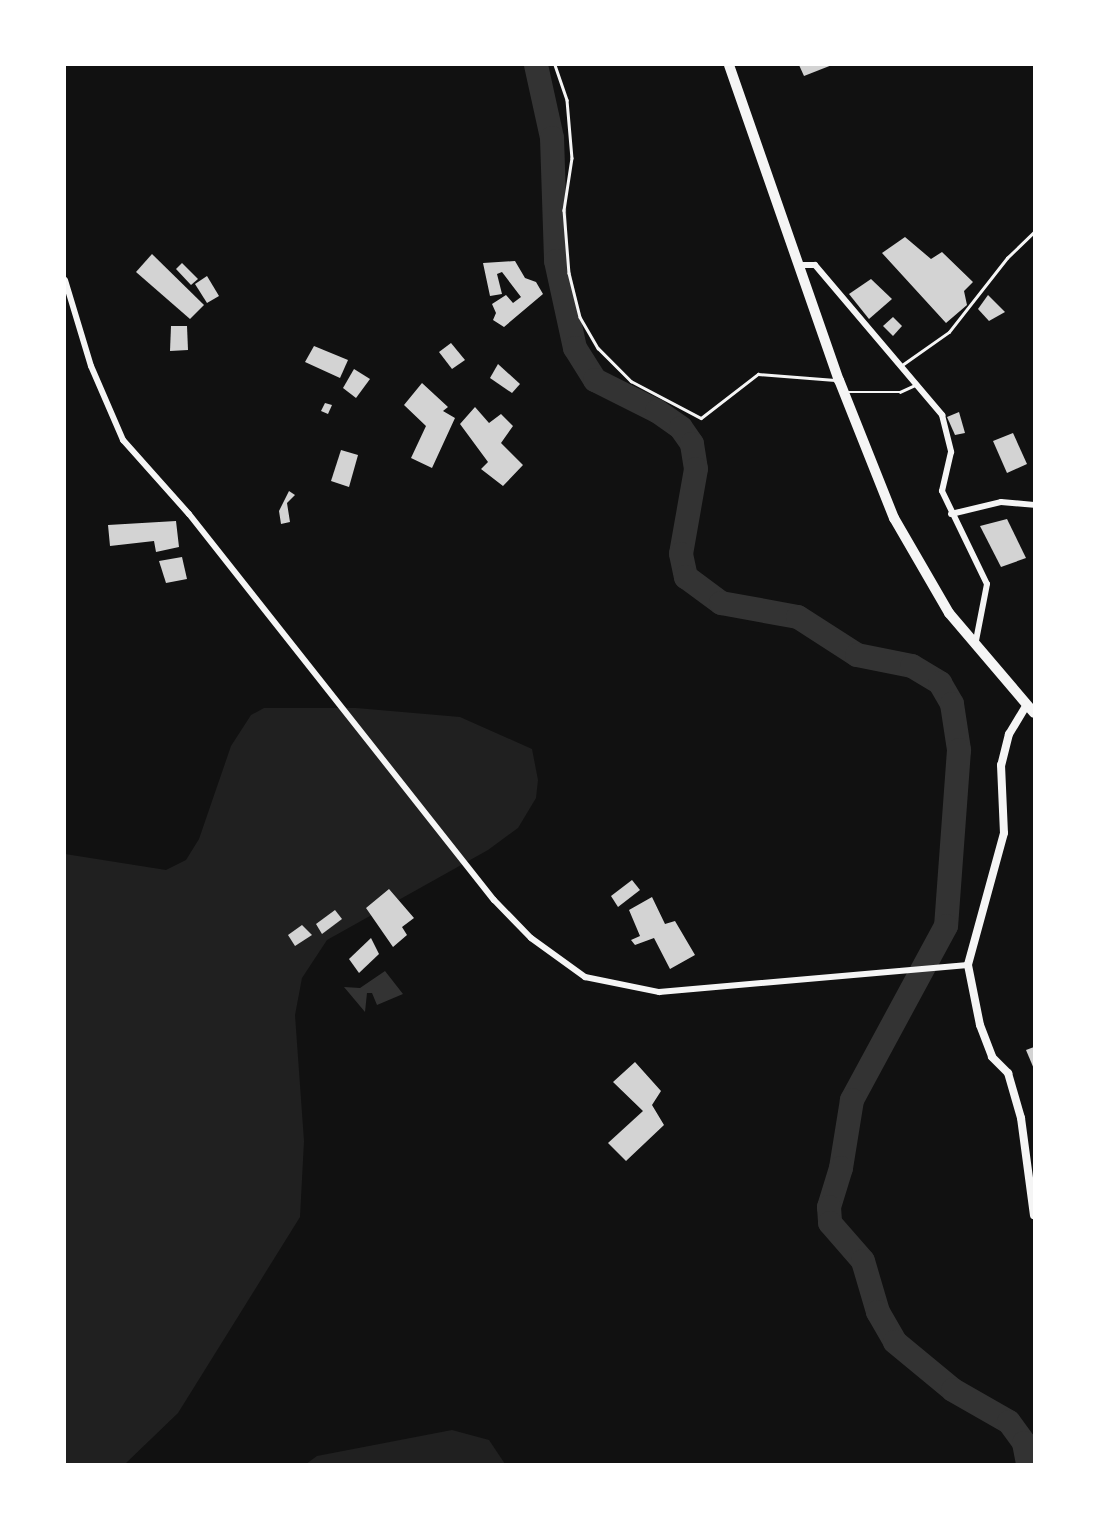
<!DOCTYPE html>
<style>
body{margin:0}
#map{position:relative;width:1099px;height:1529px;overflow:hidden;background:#111;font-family:"Noto Sans",sans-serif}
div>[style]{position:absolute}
.green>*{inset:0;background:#202020}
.water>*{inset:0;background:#333}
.river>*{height:24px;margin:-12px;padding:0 12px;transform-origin:12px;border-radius:12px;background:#333}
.building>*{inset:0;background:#d3d3d3}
.service>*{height:2.5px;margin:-1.25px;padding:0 1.25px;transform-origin:1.25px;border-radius:1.25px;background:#f5f5f5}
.minor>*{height:6px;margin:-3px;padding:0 3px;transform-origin:3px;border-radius:3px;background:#f5f5f5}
.tertiary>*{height:8px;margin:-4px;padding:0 4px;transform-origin:4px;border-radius:4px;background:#f5f5f5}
.primary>*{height:10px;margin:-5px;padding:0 5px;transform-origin:5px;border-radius:5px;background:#f5f5f5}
span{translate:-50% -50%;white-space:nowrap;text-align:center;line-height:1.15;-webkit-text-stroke:5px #fff;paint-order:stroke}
.frame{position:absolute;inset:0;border:66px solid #fff;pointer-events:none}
</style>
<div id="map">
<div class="green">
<div style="clip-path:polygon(264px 708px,356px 708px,460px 717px,532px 749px,538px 780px,536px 798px,518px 828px,488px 850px,327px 940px,302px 978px,295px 1015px,304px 1141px,300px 1217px,178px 1413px,125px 1464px,65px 1464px,65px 854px,166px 870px,186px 860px,199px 839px,231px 746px,251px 715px)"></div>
<div style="clip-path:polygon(452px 1430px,489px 1440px,505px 1464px,306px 1464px,317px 1456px)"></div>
</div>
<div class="water">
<div style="clip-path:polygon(385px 971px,403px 994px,377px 1005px,372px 993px,367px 993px,365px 1012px,344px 987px,360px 988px)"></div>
</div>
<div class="river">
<div style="left:536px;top:65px;width:75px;rotate:77.6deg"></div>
<div style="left:552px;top:138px;width:123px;rotate:88.1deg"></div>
<div style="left:556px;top:261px;width:89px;rotate:77.7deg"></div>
<div style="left:575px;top:348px;width:38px;rotate:58deg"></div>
<div style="left:595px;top:380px;width:69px;rotate:26.6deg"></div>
<div style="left:657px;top:411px;width:29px;rotate:35deg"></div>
<div style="left:681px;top:428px;width:19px;rotate:55deg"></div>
<div style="left:692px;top:444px;width:25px;rotate:81deg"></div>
<div style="left:696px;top:469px;width:86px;rotate:100deg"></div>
<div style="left:681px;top:554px;width:24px;rotate:78deg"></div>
<div style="left:686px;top:577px;width:44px;rotate:36.6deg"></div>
<div style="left:721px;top:603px;width:78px;rotate:10.3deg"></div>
<div style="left:798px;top:617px;width:70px;rotate:32.8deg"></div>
<div style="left:857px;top:655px;width:56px;rotate:11.3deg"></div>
<div style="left:912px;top:666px;width:33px;rotate:31deg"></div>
<div style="left:940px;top:683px;width:24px;rotate:60deg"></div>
<div style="left:952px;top:704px;width:47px;rotate:81.3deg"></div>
<div style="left:959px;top:750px;width:176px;rotate:94.2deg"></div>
<div style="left:946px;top:926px;width:198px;rotate:118.4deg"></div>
<div style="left:852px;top:1100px;width:69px;rotate:99.2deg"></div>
<div style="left:841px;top:1168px;width:41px;rotate:107.1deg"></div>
<div style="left:829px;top:1207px;width:16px;rotate:86deg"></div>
<div style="left:830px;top:1223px;width:50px;rotate:49deg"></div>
<div style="left:863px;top:1261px;width:53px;rotate:73.6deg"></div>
<div style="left:878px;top:1312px;width:34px;rotate:60deg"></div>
<div style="left:895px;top:1342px;width:75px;rotate:39.6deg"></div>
<div style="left:953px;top:1390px;width:64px;rotate:29.7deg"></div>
<div style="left:1009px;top:1422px;width:26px;rotate:54deg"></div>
<div style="left:1024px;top:1443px;width:21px;rotate:79deg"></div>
</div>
<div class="building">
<div style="clip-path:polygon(799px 65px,832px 65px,804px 76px)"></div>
<div style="clip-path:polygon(905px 237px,931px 259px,942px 252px,973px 282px,964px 291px,967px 305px,946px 323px,882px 253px)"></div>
<div style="clip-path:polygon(152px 254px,204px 305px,190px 319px,136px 272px)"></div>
<div style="clip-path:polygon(515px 261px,525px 278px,536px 282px,543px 294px,504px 327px,493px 320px,496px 313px,492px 304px,506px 295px,513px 303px,521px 297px,502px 272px,497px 274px,502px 294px,490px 296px,483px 263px)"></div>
<div style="clip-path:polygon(182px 263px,198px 279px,191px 285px,176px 269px)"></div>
<div style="clip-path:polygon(207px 276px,219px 296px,207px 303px,195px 284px)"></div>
<div style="clip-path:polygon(871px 279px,892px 299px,869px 319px,849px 294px)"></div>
<div style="clip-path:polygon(988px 295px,1005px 312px,989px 321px,978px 309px)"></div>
<div style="clip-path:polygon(893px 317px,902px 326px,893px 336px,883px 326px)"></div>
<div style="clip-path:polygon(171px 326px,187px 326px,188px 350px,170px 351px)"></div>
<div style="clip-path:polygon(451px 343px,465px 360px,452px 369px,439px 352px)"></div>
<div style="clip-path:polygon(314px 346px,348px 360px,340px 378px,305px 362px)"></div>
<div style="clip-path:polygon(498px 364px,520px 384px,512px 393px,490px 378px)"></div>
<div style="clip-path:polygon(354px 369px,370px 379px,356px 398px,343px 388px)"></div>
<div style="clip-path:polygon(422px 383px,448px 407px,443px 411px,455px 418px,432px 468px,411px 458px,426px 426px,404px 405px)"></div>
<div style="clip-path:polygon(325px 403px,332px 405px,328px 414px,321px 411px)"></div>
<div style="clip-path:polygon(475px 407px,489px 423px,501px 414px,513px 426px,501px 443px,523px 465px,503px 486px,481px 469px,488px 462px,460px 424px)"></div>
<div style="clip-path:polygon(959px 412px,965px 433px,955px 435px,947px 417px)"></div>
<div style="clip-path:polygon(1013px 433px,1027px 464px,1007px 473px,993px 441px)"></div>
<div style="clip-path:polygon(341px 450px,358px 455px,349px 487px,331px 481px)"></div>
<div style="clip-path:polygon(289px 491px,295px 495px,287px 503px,290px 522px,281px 524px,279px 511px)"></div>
<div style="clip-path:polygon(1007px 519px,1026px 558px,1001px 567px,980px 526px)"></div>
<div style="clip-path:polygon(176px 521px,179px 547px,156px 552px,154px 541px,110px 546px,108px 525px)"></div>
<div style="clip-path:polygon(182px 557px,187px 579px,166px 583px,159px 561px)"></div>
<div style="clip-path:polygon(632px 880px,640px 890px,618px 907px,611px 896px)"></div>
<div style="clip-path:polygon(389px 889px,414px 918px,402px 927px,407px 935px,393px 947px,366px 908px)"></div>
<div style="clip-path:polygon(652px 897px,665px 924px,675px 921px,695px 955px,670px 969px,654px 938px,635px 945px,631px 940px,640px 936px,629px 910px)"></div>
<div style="clip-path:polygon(335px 910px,342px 919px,322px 934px,316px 924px)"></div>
<div style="clip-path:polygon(302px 925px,312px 935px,295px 946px,288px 935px)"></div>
<div style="clip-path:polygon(371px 938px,379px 954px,359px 973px,349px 959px)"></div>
<div style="clip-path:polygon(1034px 1047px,1034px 1069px,1026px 1050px)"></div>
<div style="clip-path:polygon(635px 1062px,661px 1091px,652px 1105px,664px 1125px,626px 1161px,608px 1143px,643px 1111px,613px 1082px)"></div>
</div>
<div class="service">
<div style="left:555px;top:65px;width:37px;rotate:71deg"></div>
<div style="left:567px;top:100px;width:58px;rotate:85.1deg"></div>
<div style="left:572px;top:158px;width:53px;rotate:98.7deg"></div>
<div style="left:564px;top:210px;width:63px;rotate:85.5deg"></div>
<div style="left:569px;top:273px;width:45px;rotate:76deg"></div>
<div style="left:580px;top:317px;width:36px;rotate:60deg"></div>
<div style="left:598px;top:348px;width:47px;rotate:45deg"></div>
<div style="left:631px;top:381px;width:79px;rotate:27.9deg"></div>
<div style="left:701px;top:418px;width:72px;rotate:-37.7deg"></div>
<div style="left:758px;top:374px;width:77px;rotate:4.5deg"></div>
<div style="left:902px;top:365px;width:57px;rotate:-35.1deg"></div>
<div style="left:949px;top:332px;width:94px;rotate:-51.9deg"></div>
<div style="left:1007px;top:258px;width:37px;rotate:-44deg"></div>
<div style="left:847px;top:392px;width:53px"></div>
<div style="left:900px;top:392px;width:17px;rotate:-25deg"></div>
</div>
<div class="minor">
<div style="left:800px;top:265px;width:15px"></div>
<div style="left:815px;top:265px;width:197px;rotate:49.7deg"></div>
<div style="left:942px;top:415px;width:38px;rotate:76deg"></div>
<div style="left:951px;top:452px;width:40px;rotate:103deg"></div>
<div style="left:942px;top:491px;width:103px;rotate:64.2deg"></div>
<div style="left:987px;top:584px;width:63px;rotate:101deg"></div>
<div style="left:65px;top:280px;width:90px;rotate:73.2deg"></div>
<div style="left:91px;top:366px;width:81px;rotate:66.6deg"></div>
<div style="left:123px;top:440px;width:99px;rotate:48.3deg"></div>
<div style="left:189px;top:514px;width:492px;rotate:51.7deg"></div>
<div style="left:494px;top:900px;width:53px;rotate:45.8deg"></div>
<div style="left:531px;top:938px;width:67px;rotate:35.8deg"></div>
<div style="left:585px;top:977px;width:76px;rotate:11.5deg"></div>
<div style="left:659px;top:992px;width:310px;rotate:-5deg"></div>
<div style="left:951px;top:514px;width:51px;rotate:-13.5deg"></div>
<div style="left:1001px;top:502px;width:33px;rotate:5deg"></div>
</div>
<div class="tertiary">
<div style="left:1026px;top:706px;width:33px;rotate:121deg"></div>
<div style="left:1009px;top:734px;width:32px;rotate:104deg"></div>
<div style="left:1001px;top:765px;width:68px;rotate:87.5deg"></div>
<div style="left:1004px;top:833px;width:137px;rotate:105.3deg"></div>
<div style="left:968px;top:965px;width:61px;rotate:78.7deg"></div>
<div style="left:980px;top:1025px;width:34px;rotate:69deg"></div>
<div style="left:992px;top:1057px;width:23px;rotate:45deg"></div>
<div style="left:1008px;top:1073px;width:47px;rotate:73.9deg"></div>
<div style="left:1021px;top:1118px;width:98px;rotate:82.4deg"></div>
</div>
<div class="primary">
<div style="left:729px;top:65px;width:334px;rotate:70.8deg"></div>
<div style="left:839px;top:380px;width:149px;rotate:68.3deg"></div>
<div style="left:894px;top:518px;width:110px;rotate:59.9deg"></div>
<div style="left:949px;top:613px;width:131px;rotate:49.6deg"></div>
</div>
<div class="frame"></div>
</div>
